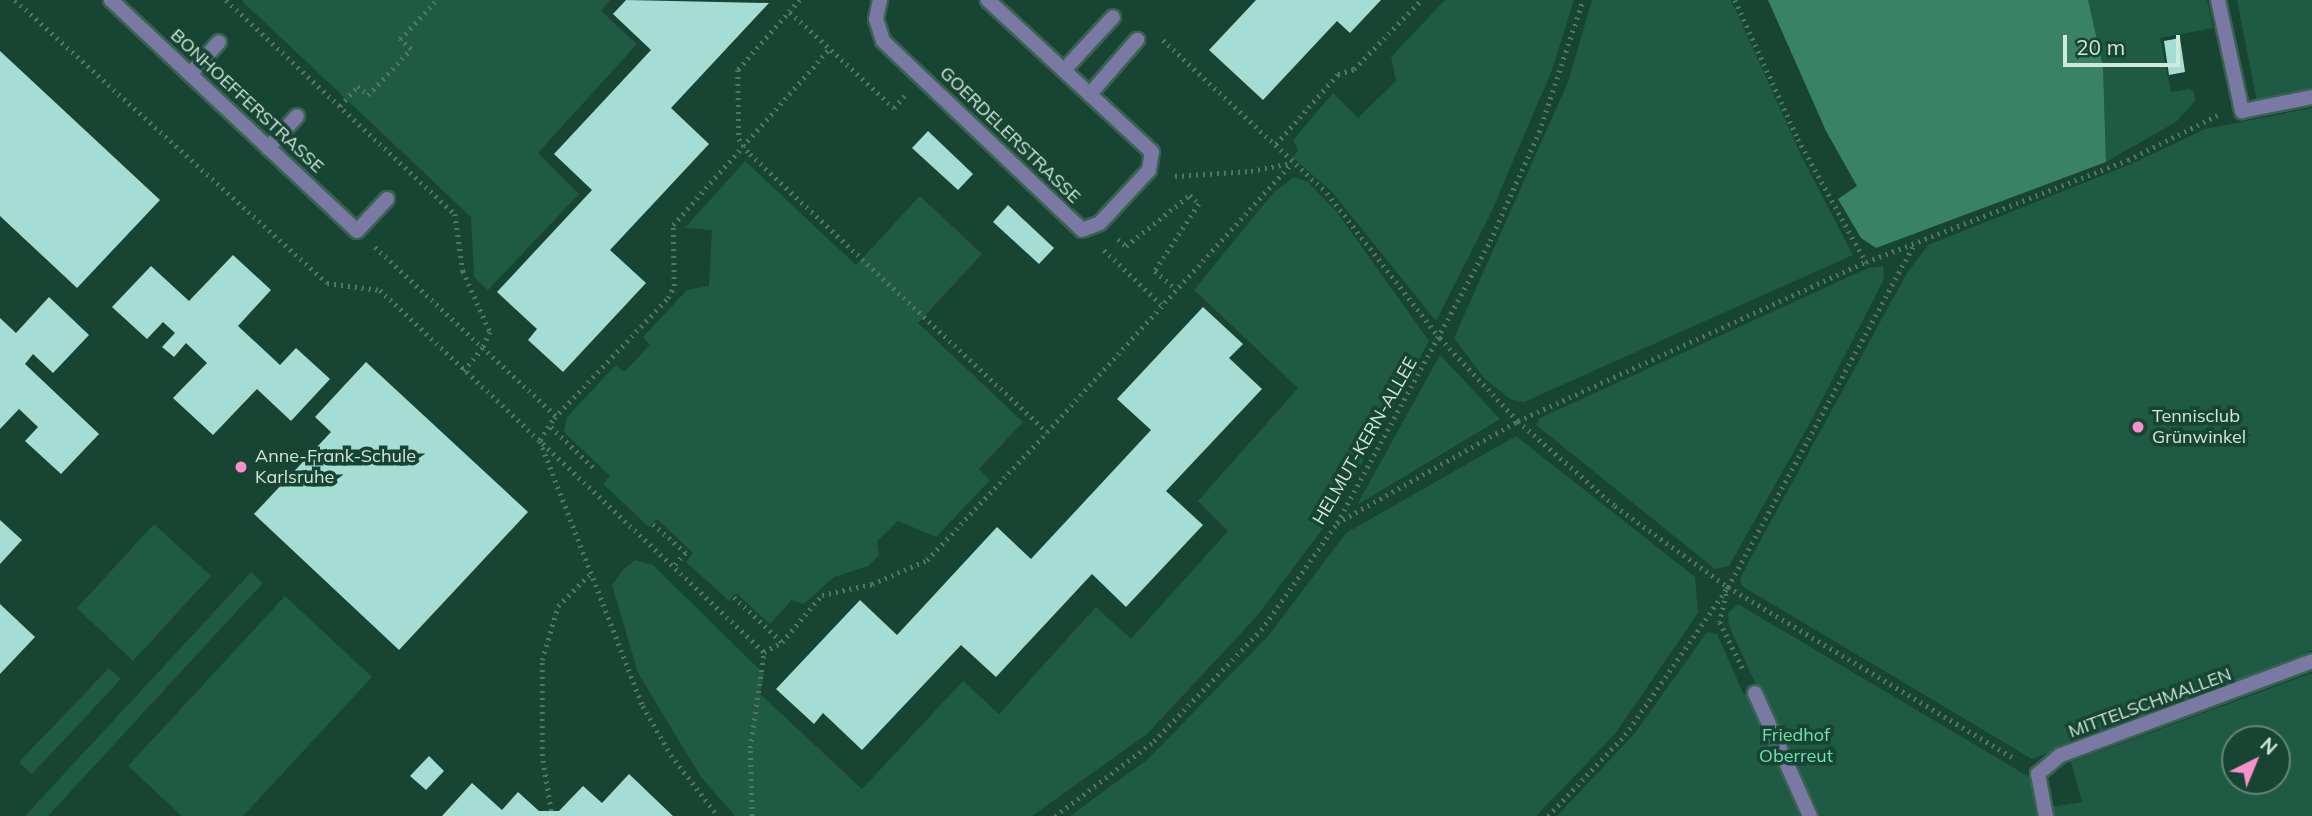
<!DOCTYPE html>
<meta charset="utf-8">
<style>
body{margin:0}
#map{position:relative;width:2312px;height:816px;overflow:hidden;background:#184433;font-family:Mulish,sans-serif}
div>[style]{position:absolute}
.green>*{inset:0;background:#1e5a44}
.forest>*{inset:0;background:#3a8266}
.building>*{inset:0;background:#a5dcd4}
.path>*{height:4.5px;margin-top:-2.25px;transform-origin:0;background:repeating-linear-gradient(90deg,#507666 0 2px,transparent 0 7px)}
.roads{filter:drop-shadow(2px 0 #396251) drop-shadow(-2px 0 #396251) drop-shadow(0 2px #396251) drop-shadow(0 -2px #396251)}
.lane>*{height:14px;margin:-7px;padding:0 7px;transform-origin:7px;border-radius:7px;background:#7979a4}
.street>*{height:14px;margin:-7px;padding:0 7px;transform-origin:7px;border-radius:7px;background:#7979a4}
.dots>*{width:19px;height:19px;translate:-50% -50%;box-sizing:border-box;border:4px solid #184433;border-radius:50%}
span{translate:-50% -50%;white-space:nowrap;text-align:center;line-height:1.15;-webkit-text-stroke:7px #184433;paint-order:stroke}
.street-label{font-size:18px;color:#d1e8dc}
.poi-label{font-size:18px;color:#d1e8dc}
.left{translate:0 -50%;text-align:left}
.park-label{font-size:18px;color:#75deb3}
.north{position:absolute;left:2221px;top:725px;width:70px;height:70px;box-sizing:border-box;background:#184433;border:2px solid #628677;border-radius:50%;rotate:43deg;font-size:19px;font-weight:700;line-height:28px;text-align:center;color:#d1e8dc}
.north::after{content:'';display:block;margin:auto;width:24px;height:32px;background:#f890cc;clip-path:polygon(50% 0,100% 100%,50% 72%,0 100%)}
.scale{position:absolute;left:2063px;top:35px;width:117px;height:32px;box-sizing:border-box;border:4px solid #d1e8dc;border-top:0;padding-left:9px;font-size:21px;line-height:24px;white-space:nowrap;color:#d1e8dc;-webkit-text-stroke:5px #184433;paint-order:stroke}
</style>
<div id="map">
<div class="green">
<div style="clip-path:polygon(241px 0,610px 0,601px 11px,637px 44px,538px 153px,579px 194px,488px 290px,474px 277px,471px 217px)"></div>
<div style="clip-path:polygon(1445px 0,1574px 0,1552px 70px,1490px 215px,1436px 321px,1332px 192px,1292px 157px,1298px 151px,1293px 140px,1333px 93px,1358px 118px,1396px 81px,1391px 57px)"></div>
<div style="clip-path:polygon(1592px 0,1731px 0,1802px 157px,1853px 255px,1524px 402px,1510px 399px,1484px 378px,1454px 338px,1568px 82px)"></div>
<div style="clip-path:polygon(2088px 0,2207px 0,2213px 28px,2160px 38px,2171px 92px,2189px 89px,2194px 92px,2195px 101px,2176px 122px,2106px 162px,2103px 66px)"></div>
<div style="clip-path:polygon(2237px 0,2312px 0,2312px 88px,2257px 101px)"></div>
<div style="clip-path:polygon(2312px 108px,2312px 650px,2270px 671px,2032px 759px,1742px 586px,1740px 579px,1749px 561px,1907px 273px,1928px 245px,2131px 164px,2205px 129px)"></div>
<div style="clip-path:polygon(745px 161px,856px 265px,920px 196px,982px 254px,918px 323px,1023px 422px,979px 469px,990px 480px,936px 537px,898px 521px,877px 541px,879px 555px,868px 566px,834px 577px,804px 604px,792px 600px,770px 624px,736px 593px,729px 601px,686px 562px,693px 553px,657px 519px,649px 527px,603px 484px,610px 476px,564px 432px,567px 417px,616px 365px,624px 372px,650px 345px,643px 337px,687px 290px,709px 286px,712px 230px,685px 228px)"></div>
<div style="clip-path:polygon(1294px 177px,1308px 182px,1337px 212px,1429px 341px,1333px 515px,1257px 616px,1147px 734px,1032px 816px,735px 816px,701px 777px,638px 673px,612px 585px,623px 570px,635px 560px,653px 565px,764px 674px,760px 694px,862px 789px,963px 681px,999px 714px,1096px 607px,1131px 639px,1228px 531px,1198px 501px,1298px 388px,1194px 290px,1273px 193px)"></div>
<div style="clip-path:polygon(1883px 266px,1884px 279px,1810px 423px,1729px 566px,1715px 569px,1536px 425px,1540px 418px,1868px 268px)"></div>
<div style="clip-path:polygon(1440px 355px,1500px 419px,1357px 505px)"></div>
<div style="clip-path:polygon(1516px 436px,1695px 577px,1698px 613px,1615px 734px,1536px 816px,1070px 816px,1148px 759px,1269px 635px,1346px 533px)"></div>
<div style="clip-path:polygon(154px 524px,211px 576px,133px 661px,77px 608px)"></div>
<div style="clip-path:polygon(251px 572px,263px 583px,48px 816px,25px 816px)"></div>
<div style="clip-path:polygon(285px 596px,372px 677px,243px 816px,182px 816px,128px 766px)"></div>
<div style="clip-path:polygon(evenodd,1738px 604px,2031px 778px,2038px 809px,2082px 802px,2071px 762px,2312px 673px,2312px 816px,1557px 816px,1634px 734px,1707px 632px,1717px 634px,1744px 695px,1758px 689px,1729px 626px,1728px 613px,1738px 604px,2235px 739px,2277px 739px,2277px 781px,2235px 781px,2235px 739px)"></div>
<div style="clip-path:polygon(109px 668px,121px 679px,32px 774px,19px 762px)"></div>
</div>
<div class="forest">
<div style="clip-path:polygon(1768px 0,2088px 0,2103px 66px,2106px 162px,1876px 248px,1861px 238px,1838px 199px,1857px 186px,1826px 131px)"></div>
</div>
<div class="building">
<div style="clip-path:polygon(626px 0,769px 3px,671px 108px,709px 144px,610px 250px,646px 283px,563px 372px,528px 340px,537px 329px,497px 292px,592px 190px,554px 154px,651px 50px,613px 14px)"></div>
<div style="clip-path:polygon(1256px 0,1381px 0,1350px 33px,1337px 21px,1263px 100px,1209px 50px)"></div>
<div style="clip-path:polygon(2180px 38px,2185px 72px,2169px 75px,2164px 41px)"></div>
<div style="clip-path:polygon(0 51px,160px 200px,77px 288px,0 216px)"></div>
<div style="clip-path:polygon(928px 131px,973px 174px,958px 190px,912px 148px)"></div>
<div style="clip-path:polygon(1008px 205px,1054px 248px,1039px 264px,993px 222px)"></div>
<div style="clip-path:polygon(233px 255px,271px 290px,238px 326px,280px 365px,296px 348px,330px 379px,291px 421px,257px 389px,213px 435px,173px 398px,207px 363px,186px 343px,174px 357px,162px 347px,175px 333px,163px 322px,147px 339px,112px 307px,151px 266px,189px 301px)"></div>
<div style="clip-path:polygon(49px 297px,89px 335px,53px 373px,33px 354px,25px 364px,99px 434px,61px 474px,25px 441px,38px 427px,19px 409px,0 429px,0 318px,16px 333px)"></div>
<div style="clip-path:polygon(1203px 307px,1243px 344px,1229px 358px,1262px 389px,1166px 491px,1203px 525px,1126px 607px,1092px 574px,996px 677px,961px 645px,862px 750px,823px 713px,814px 724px,776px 689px,860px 600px,897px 635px,997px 527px,1031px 559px,1151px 430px,1117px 399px)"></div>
<div style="clip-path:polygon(366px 362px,528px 512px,399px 650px,254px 514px,331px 432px,315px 417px)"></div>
<div style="clip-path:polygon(0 520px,22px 540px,0 564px)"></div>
<div style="clip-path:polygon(0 604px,35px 637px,0 674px)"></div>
<div style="clip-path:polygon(429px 756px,444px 771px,426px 790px,410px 776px)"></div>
<div style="clip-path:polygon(629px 774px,673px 816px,442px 816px,472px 783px,502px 810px,518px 792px,539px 811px,559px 811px,583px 786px,602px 803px)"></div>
</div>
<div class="path">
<div style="left:15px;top:0;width:421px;rotate:42.2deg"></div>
<div style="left:327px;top:283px;width:53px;rotate:7.5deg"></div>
<div style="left:380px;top:290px;width:528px;rotate:43.31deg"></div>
<div style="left:764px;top:652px;width:21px;rotate:-29deg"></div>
<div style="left:782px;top:642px;width:62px;rotate:-49.6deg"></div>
<div style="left:822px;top:595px;width:51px;rotate:-12.4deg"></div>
<div style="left:872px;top:584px;width:60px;rotate:-23.6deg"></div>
<div style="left:927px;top:560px;width:175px;rotate:-46.8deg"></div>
<div style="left:226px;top:0;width:313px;rotate:43.1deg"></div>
<div style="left:455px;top:214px;width:58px;rotate:82deg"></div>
<div style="left:463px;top:271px;width:67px;rotate:66.1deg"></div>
<div style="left:490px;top:332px;width:17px;rotate:114deg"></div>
<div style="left:483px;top:348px;width:30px;rotate:130deg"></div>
<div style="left:800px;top:0;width:94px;rotate:131.5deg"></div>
<div style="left:738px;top:70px;width:69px;rotate:89.2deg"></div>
<div style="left:739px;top:139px;width:19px;rotate:54deg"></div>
<div style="left:750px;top:154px;width:407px;rotate:43.1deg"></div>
<div style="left:1047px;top:432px;width:364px;rotate:-47.7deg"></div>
<div style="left:1735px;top:0;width:153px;rotate:65.6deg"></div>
<div style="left:1798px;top:139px;width:141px;rotate:61.1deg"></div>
<div style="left:790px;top:12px;width:142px;rotate:42.7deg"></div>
<div style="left:894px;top:108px;width:16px;rotate:-50deg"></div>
<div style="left:1163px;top:40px;width:224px;rotate:43deg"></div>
<div style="left:1327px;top:193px;width:184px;rotate:52.1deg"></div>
<div style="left:1440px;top:338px;width:114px;rotate:46.8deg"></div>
<div style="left:1518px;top:421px;width:129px;rotate:41.2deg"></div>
<div style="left:1615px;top:506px;width:139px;rotate:35.6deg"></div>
<div style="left:1728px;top:587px;width:36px;rotate:103deg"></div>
<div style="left:1720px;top:622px;width:55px;rotate:63.9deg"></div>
<div style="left:340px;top:106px;width:27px;rotate:-48deg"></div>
<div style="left:358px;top:86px;width:13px;rotate:42deg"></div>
<div style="left:368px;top:95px;width:63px;rotate:-46.9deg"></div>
<div style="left:411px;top:49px;width:15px;rotate:-138deg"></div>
<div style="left:400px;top:39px;width:54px;rotate:-46.5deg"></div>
<div style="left:1276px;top:144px;width:94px;rotate:-48.5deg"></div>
<div style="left:1338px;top:74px;width:17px;rotate:-17deg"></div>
<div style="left:1354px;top:69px;width:96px;rotate:-45.8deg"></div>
<div style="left:1175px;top:176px;width:76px;rotate:-3.8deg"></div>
<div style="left:1251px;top:171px;width:41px;rotate:-11.3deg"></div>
<div style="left:1118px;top:239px;width:11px;rotate:41deg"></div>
<div style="left:1126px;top:246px;width:82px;rotate:-38.6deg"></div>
<div style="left:1190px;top:195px;width:13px;rotate:45deg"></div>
<div style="left:1199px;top:204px;width:80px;rotate:123.3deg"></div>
<div style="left:1155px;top:271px;width:28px;rotate:41deg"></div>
<div style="left:375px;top:247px;width:248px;rotate:43deg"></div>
<div style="left:1104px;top:250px;width:80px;rotate:43.5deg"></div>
<div style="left:551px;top:427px;width:61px;rotate:43.7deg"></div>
<div style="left:540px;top:440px;width:26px;rotate:-58deg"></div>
<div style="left:554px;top:418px;width:166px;rotate:-46.5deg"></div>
<div style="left:668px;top:298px;width:13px;rotate:-63deg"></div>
<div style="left:674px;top:286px;width:61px;rotate:-90.9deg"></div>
<div style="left:673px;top:225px;width:237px;rotate:-48.4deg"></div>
<div style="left:540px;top:441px;width:284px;rotate:68.8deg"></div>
<div style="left:643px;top:706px;width:56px;rotate:60.3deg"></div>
<div style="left:671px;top:755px;width:77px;rotate:52.4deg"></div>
<div style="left:1337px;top:523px;width:208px;rotate:-29.4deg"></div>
<div style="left:1518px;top:421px;width:383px;rotate:-24.6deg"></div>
<div style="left:1866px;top:262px;width:281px;rotate:-21.3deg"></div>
<div style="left:2128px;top:160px;width:101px;rotate:-26.6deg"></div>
<div style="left:653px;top:524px;width:44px;rotate:41.3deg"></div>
<div style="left:686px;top:553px;width:18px;rotate:133deg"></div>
<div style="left:1728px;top:587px;width:335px;rotate:30.9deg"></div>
<div style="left:734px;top:597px;width:66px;rotate:43.2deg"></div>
<div style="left:551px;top:811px;width:56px;rotate:-99.3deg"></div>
<div style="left:542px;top:756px;width:96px;rotate:-90deg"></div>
<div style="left:542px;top:660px;width:56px;rotate:-73.5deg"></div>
<div style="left:558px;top:606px;width:45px;rotate:-45deg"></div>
<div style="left:752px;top:816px;width:68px;rotate:-91.7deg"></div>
<div style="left:750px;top:748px;width:97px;rotate:-81.7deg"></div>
<div style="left:1055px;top:816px;width:124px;rotate:-37.1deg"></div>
<div style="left:1154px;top:741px;width:154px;rotate:-46.1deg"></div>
<div style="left:1261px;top:630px;width:131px;rotate:-54.6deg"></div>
<div style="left:1337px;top:523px;width:321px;rotate:-61.5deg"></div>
<div style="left:1490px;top:241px;width:120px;rotate:-65.8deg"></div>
<div style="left:1539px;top:132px;width:139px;rotate:-71.6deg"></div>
<div style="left:1548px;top:816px;width:112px;rotate:-46.5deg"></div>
<div style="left:1625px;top:735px;width:180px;rotate:-55.2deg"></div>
<div style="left:1728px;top:587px;width:392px;rotate:-61.5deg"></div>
</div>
<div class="roads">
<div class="lane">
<div style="left:2218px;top:0;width:114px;rotate:77.8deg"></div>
<div style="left:2242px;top:111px;width:71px;rotate:-11.3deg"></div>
<div style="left:1064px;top:70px;width:72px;rotate:-47.2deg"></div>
<div style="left:190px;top:74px;width:43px;rotate:-47.8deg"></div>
<div style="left:1090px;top:94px;width:72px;rotate:-49deg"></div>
<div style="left:268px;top:148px;width:43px;rotate:-47.8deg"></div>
<div style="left:357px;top:231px;width:44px;rotate:-46.8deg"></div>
<div style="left:1755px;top:693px;width:135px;rotate:65.9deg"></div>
<div style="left:2046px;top:816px;width:43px;rotate:-100.8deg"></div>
<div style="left:2038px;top:774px;width:30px;rotate:-40deg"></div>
<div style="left:2061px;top:755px;width:268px;rotate:-20.5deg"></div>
</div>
<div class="street">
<div style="left:111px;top:0;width:337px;rotate:43.2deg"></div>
<div style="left:880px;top:0;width:19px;rotate:102deg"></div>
<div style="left:876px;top:19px;width:23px;rotate:72deg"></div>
<div style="left:883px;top:41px;width:274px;rotate:43.5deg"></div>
<div style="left:1082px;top:230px;width:19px;rotate:-21deg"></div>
<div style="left:1100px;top:223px;width:72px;rotate:-47.2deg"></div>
<div style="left:1149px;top:170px;width:18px;rotate:-81deg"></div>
<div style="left:1152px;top:152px;width:224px;rotate:-137.2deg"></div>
</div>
</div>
<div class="dots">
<div style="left:2138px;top:427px;background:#f890cc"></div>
<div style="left:241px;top:467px;background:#f890cc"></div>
</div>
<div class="street-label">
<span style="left:247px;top:101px;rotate:43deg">BONHOEFFERSTRASSE</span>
<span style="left:1010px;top:135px;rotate:44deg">GOERDELERSTRASSE</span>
<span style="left:1365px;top:441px;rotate:-60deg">HELMUT-KERN-ALLEE</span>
<span style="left:2150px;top:703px;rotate:-20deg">MITTELSCHMALLEN</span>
</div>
<div class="poi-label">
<span class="left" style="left:2152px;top:427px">Tennisclub<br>Grünwinkel</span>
<span class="left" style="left:255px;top:467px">Anne-Frank-Schule<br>Karlsruhe</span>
</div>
<div class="park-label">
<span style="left:1796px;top:746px">Friedhof<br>Oberreut</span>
</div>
<div class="north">N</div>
<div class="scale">20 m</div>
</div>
